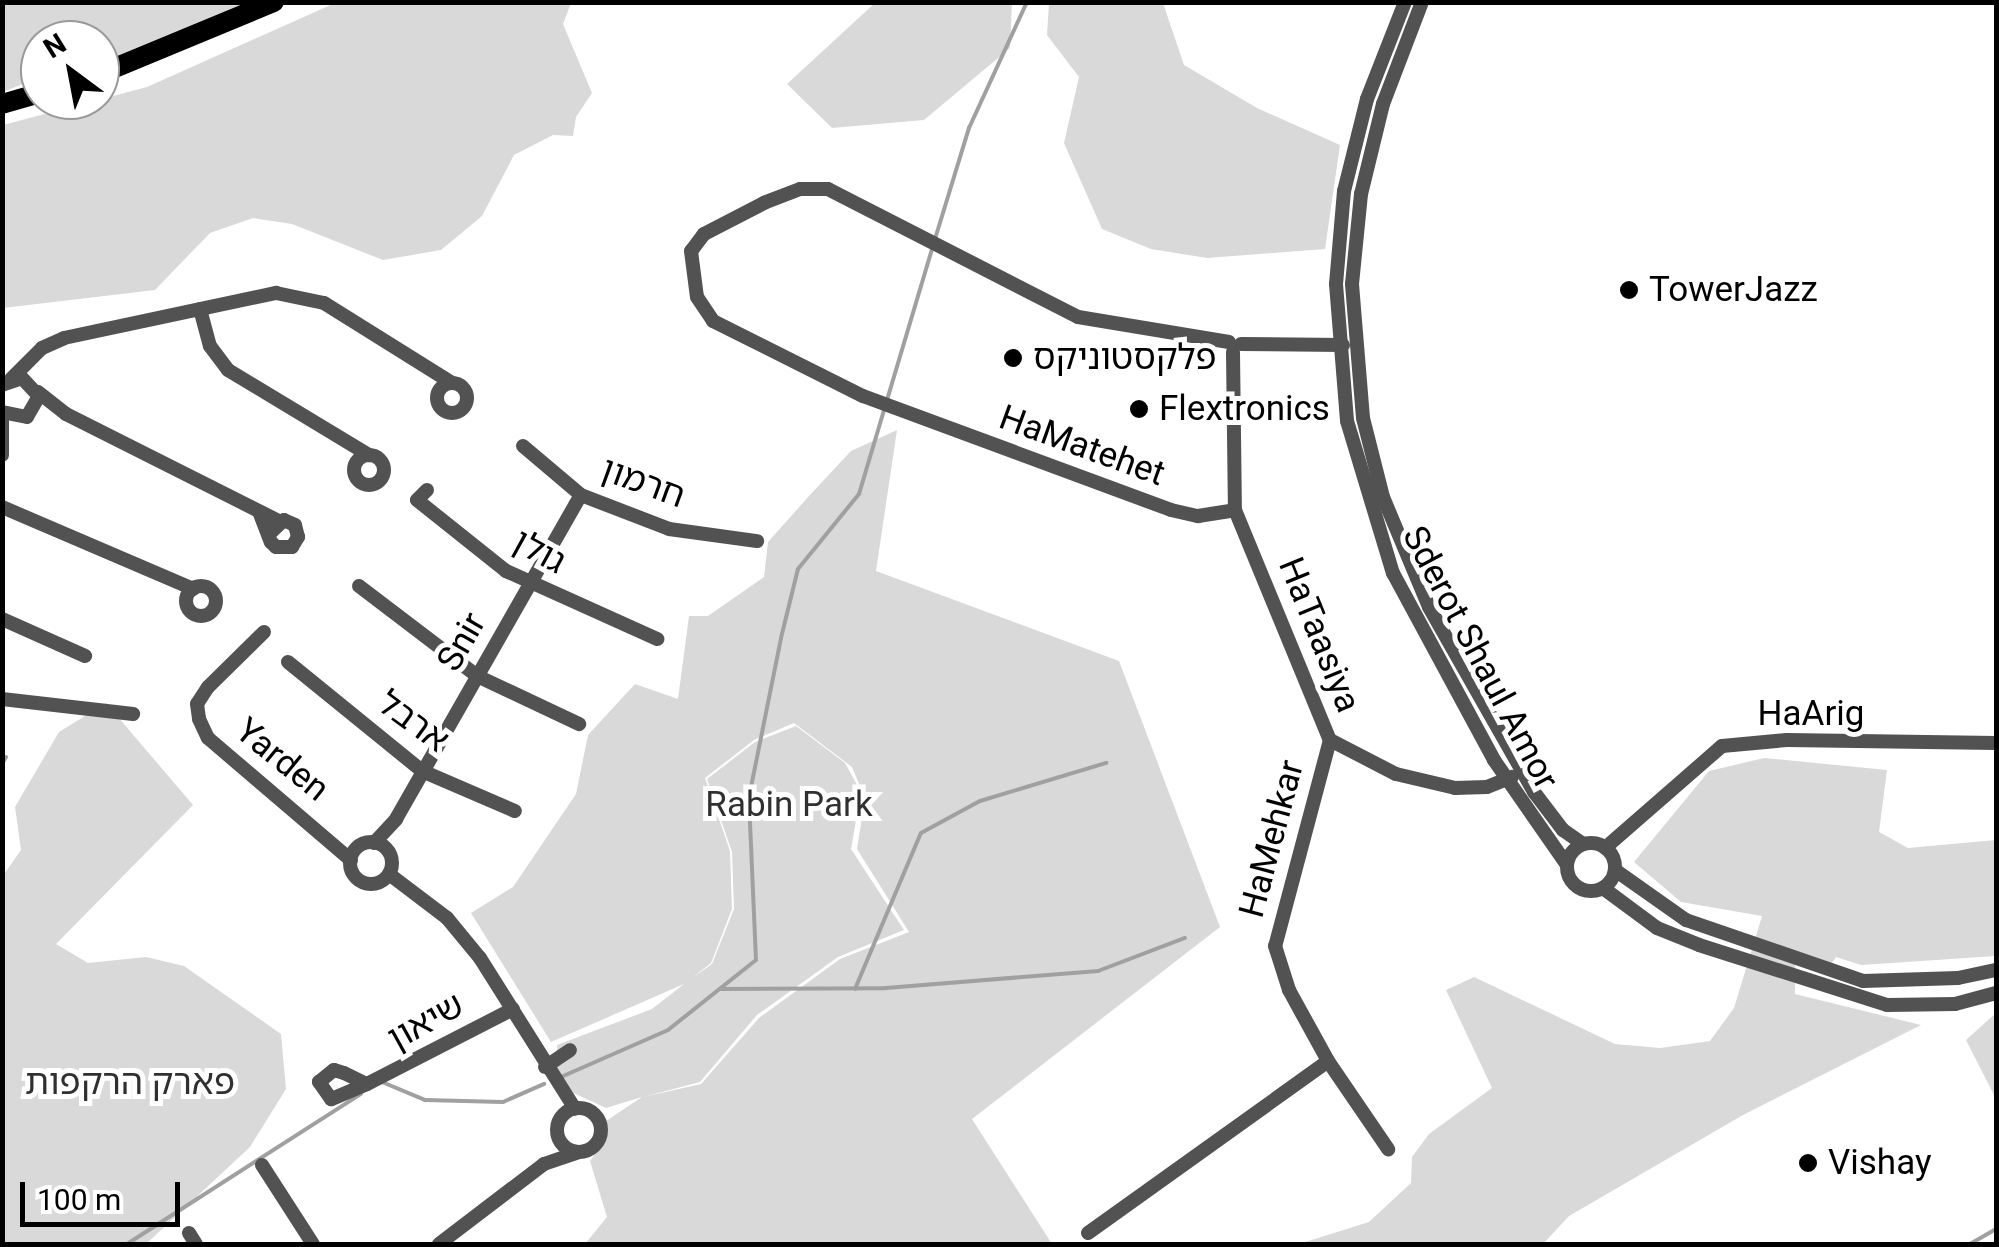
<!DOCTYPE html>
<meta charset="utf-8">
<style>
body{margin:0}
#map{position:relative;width:1999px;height:1247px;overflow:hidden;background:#fff;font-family:Roboto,"Noto Sans Hebrew",sans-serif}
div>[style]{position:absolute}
.green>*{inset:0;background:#d9d9d9}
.stream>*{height:4px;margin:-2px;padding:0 2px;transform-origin:2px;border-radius:2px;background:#a0a0a0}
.minor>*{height:14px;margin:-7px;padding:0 7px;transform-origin:7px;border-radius:7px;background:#525252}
.minor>.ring{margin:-7px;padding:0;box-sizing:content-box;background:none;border:14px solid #525252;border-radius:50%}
.highway>*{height:20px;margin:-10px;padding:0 10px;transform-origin:10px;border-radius:10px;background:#000}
.dots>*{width:28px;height:28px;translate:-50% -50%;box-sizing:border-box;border:5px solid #fff;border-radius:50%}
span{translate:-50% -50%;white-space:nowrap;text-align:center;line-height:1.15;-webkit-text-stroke:10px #fff;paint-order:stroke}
.poi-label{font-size:35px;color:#000}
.left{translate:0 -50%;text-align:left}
.street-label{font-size:35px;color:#000}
.park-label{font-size:35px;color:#303030}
.frame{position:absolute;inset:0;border:5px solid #000;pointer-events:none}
.north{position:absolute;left:20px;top:20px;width:100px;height:100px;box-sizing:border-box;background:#fff;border:2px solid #999;border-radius:50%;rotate:328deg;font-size:28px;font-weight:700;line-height:40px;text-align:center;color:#000}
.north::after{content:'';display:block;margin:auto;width:35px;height:45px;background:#000;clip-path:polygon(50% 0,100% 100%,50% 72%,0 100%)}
.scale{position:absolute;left:20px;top:1182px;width:160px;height:45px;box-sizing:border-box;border:5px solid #000;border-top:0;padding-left:12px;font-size:30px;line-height:35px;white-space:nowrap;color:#000;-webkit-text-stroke:8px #fff;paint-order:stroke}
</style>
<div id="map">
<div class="green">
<div style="clip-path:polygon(876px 2px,1012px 3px,1010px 48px,924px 120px,832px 128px,787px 84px)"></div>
<div style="clip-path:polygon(3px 3px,259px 3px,100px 65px,100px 40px,40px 40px,40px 77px,3px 92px)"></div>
<div style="clip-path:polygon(335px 3px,571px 3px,563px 24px,592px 93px,576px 117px,573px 136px,553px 135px,514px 155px,482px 216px,441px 250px,383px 260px,292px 224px,253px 218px,210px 233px,155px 290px,3px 308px,3px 125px,147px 87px)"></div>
<div style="clip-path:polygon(1049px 3px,1163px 3px,1184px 65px,1257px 108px,1340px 145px,1325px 249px,1207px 258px,1151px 249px,1102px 229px,1064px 143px,1079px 77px,1047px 35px)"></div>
<div style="clip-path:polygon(evenodd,897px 430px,876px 571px,1119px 661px,1220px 927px,972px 1119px,1052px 1244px,585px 1244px,607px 1217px,590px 1161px,606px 1138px,606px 1121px,642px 1097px,606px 1108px,571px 1092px,557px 1074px,557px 1045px,652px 1009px,684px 984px,551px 1042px,471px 913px,513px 887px,576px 794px,588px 735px,635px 684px,678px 699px,689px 616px,708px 616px,764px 577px,768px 542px,809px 496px,851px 451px,897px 430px,794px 723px,852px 767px,865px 798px,857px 849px,909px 932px,840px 959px,759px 1018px,701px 1084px,643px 1097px,700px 1082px,757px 1015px,838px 957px,904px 930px,851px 849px,861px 792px,845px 763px,796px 726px,755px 742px,707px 779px,732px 852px,734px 909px,712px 964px,692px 978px,711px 963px,732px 909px,730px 851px,705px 778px,754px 740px,794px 723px)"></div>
<div style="clip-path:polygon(106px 703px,193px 805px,56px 944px,88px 963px,146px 957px,184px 966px,281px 1034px,286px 1089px,250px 1147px,146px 1244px,3px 1244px,2px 877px,21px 850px,15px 807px,59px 732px)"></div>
<div style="clip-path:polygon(1764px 758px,1887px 770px,1879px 832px,1908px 848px,1996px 840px,1996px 956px,1861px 965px,1836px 957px,1832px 963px,1795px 960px,1795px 994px,1921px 1025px,1743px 1115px,1569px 1216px,1543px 1244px,1299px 1244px,1369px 1222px,1411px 1183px,1412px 1157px,1429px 1134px,1492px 1088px,1446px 990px,1474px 977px,1615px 1044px,1660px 1048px,1710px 1041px,1734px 1008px,1762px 916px,1681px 902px,1634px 862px,1709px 771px)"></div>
<div style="clip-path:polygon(1996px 1013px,1996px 1099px,1966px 1040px)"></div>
</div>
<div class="stream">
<div style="left:935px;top:239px;width:116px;rotate:-73deg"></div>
<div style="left:969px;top:128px;width:139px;rotate:-65.3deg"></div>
<div style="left:2px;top:764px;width:8px;rotate:-60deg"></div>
<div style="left:721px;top:989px;width:165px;rotate:-0.3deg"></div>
<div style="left:886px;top:988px;width:213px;rotate:-4.6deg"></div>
<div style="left:1098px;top:971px;width:93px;rotate:-20.8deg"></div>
<div style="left:855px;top:989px;width:169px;rotate:-67.1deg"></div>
<div style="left:921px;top:833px;width:67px;rotate:-28.5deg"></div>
<div style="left:980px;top:801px;width:132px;rotate:-16.8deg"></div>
<div style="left:561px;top:1077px;width:117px;rotate:-23.7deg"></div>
<div style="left:668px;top:1030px;width:112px;rotate:-38.5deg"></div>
<div style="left:756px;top:960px;width:163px;rotate:-92.5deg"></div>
<div style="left:749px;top:797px;width:162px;rotate:-78.6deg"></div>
<div style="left:781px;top:638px;width:71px;rotate:-76.2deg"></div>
<div style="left:798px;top:569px;width:97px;rotate:-50.9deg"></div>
<div style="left:859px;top:494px;width:256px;rotate:-73.4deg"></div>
<div style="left:382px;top:1082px;width:47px;rotate:22.7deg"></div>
<div style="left:425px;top:1100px;width:78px;rotate:1.5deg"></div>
<div style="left:503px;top:1102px;width:45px;rotate:-23.7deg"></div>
<div style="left:127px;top:1244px;width:278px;rotate:-32.7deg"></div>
<div style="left:1970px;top:1244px;width:30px;rotate:-30deg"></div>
</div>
<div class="minor">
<div style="left:1405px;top:2px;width:104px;rotate:111.4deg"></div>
<div style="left:1367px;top:99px;width:95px;rotate:104deg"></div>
<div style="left:1344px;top:191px;width:93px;rotate:94.9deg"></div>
<div style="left:1336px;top:284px;width:137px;rotate:85.4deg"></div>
<div style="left:1347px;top:421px;width:159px;rotate:73.2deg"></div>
<div style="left:1393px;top:573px;width:213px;rotate:61.6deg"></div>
<div style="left:1494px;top:760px;width:128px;rotate:55.2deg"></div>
<div style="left:1422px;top:2px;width:109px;rotate:110.9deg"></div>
<div style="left:1383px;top:104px;width:93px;rotate:103.7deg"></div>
<div style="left:1361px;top:194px;width:90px;rotate:95.7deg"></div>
<div style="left:1352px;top:284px;width:134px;rotate:85.3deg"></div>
<div style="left:1363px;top:418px;width:81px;rotate:75.8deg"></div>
<div style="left:1383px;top:497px;width:119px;rotate:67.3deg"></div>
<div style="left:1429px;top:607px;width:213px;rotate:60.4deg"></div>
<div style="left:1534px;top:792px;width:48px;rotate:52.7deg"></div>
<div style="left:1563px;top:830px;width:24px;rotate:35deg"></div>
<div style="left:200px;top:309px;width:38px;rotate:75deg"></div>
<div style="left:210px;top:346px;width:30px;rotate:53deg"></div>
<div style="left:228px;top:370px;width:165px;rotate:31.1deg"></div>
<div style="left:1229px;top:342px;width:153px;rotate:-170.6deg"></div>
<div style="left:1078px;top:317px;width:281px;rotate:-152.9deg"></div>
<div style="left:828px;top:189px;width:28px;rotate:180deg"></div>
<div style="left:800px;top:189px;width:39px;rotate:159deg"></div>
<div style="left:764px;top:203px;width:68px;rotate:152.7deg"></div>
<div style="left:704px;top:234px;width:21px;rotate:127deg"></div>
<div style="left:691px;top:251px;width:46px;rotate:82.6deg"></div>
<div style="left:697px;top:297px;width:29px;rotate:56deg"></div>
<div style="left:713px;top:321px;width:168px;rotate:26.6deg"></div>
<div style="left:863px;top:396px;width:328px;rotate:20.3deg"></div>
<div style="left:1171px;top:510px;width:28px;rotate:13deg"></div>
<div style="left:1198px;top:516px;width:37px;rotate:-9deg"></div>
<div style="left:1241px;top:344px;width:102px;rotate:0.6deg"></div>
<div style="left:1233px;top:352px;width:158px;rotate:89.3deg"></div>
<div style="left:1235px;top:510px;width:249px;rotate:67.6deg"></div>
<div style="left:1330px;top:740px;width:74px;rotate:27.3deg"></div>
<div style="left:1396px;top:774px;width:61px;rotate:13.3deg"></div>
<div style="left:1455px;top:788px;width:32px;rotate:-2deg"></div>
<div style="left:1487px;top:787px;width:27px;rotate:-22deg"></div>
<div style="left:11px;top:379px;width:44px;rotate:-45deg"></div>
<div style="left:42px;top:348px;width:24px;rotate:-24deg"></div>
<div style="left:64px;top:338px;width:217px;rotate:-12deg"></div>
<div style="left:276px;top:293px;width:49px;rotate:11.8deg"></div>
<div style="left:324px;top:303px;width:151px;rotate:32deg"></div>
<div class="ring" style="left:437px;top:383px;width:16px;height:16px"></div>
<div style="left:2px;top:385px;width:21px;rotate:-19deg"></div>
<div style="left:22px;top:378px;width:25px;rotate:47deg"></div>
<div style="left:39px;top:396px;width:24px;rotate:120deg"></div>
<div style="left:27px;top:417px;width:25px;rotate:-169deg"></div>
<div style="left:38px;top:392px;width:36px;rotate:38deg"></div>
<div style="left:66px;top:414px;width:238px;rotate:26.7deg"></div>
<div style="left:2px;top:414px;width:41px;rotate:90deg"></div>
<div style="left:523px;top:446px;width:76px;rotate:40.2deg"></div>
<div style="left:581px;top:495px;width:94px;rotate:21.1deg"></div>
<div style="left:669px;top:529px;width:89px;rotate:7.8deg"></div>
<div class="ring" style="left:354px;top:455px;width:16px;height:16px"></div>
<div style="left:427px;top:490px;width:14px;rotate:135deg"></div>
<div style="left:417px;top:500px;width:114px;rotate:38.6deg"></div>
<div style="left:506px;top:571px;width:166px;rotate:24.2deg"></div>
<div style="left:2px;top:507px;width:208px;rotate:23.2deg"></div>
<div style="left:260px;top:514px;width:30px;rotate:69deg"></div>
<div style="left:271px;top:542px;width:7px;rotate:45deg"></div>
<div style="left:276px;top:547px;width:16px"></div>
<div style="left:292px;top:547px;width:12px;rotate:-59deg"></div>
<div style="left:298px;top:537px;width:12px;rotate:-104deg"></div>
<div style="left:295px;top:525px;width:12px;rotate:-156deg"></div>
<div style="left:284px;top:520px;width:21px;rotate:137deg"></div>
<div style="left:359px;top:586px;width:148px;rotate:37.3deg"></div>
<div style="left:477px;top:676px;width:113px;rotate:25.2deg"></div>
<div class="ring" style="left:186px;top:586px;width:16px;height:16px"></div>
<div style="left:2px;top:619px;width:91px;rotate:24deg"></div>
<div style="left:264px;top:632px;width:78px;rotate:135.5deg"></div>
<div style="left:208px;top:687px;width:20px;rotate:123deg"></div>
<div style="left:197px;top:704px;width:15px;rotate:82deg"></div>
<div style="left:199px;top:719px;width:21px;rotate:65deg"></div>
<div style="left:208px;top:738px;width:188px;rotate:40.5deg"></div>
<div style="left:288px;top:662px;width:173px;rotate:39.1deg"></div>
<div style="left:422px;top:771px;width:101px;rotate:23.3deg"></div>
<div style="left:2px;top:699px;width:132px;rotate:6.5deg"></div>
<div style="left:1330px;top:740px;width:213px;rotate:104.9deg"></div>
<div style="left:1275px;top:946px;width:46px;rotate:72.3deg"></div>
<div style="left:1289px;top:990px;width:81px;rotate:61.2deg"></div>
<div style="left:1328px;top:1061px;width:107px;rotate:55.7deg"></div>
<div class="ring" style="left:350px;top:842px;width:28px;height:28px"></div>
<div style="left:374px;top:843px;width:33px;rotate:-47deg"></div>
<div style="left:396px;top:819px;width:373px;rotate:-60.3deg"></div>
<div class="ring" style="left:1567px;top:843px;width:34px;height:34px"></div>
<div style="left:1605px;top:848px;width:155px;rotate:-41.1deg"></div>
<div style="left:1722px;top:746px;width:65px;rotate:-5.3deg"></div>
<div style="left:1787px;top:740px;width:209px;rotate:0.8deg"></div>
<div style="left:1615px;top:870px;width:87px;rotate:35.2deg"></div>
<div style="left:1686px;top:920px;width:187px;rotate:19deg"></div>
<div style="left:1863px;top:981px;width:95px;rotate:-1.8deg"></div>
<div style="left:1958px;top:978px;width:39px;rotate:-12deg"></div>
<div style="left:389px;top:874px;width:73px;rotate:37.2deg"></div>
<div style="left:447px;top:918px;width:52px;rotate:50.5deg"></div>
<div style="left:480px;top:958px;width:178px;rotate:57.8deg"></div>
<div style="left:1603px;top:888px;width:67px;rotate:36.5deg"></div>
<div style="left:1657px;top:928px;width:45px;rotate:22deg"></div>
<div style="left:1699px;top:945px;width:197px;rotate:17.7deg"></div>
<div style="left:1887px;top:1005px;width:68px;rotate:-0.8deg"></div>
<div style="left:1955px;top:1004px;width:42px;rotate:-15deg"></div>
<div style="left:545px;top:1067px;width:30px;rotate:-34deg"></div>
<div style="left:334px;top:1070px;width:10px;rotate:17deg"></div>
<div style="left:344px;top:1073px;width:25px;rotate:26deg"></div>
<div style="left:367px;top:1084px;width:39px;rotate:157deg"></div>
<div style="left:331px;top:1099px;width:21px;rotate:-125deg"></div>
<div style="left:319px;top:1082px;width:19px;rotate:-39deg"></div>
<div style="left:367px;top:1084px;width:164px;rotate:-27.2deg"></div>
<div class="ring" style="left:557px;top:1108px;width:30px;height:30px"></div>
<div style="left:262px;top:1165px;width:94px;rotate:57.2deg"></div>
<div style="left:189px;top:1233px;width:13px;rotate:58deg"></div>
<div style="left:1088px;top:1233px;width:295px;rotate:-35.6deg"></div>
<div style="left:439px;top:1244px;width:132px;rotate:-37.3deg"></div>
<div style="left:544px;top:1164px;width:36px;rotate:-19deg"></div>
</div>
<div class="highway">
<div style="left:100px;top:74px;width:188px;rotate:-22.5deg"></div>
<div style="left:2px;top:104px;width:40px;rotate:-16deg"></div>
</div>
<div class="dots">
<div style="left:1629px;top:290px;background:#000"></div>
<div style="left:1013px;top:358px;background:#000"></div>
<div style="left:1139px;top:409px;background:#000"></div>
<div style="left:1808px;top:1163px;background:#000"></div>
</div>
<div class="poi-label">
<span class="left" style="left:1649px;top:290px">TowerJazz</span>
<span class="left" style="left:1033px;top:358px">פלקסטוניקס</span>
<span class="left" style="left:1159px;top:409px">Flextronics</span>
<span class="left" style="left:1828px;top:1163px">Vishay</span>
</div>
<div class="street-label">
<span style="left:1082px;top:446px;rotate:20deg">HaMatehet</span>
<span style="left:643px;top:483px;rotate:20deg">חרמון</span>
<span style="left:539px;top:552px;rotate:29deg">גולן</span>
<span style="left:1319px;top:635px;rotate:68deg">HaTaasiya</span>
<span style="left:462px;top:642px;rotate:-60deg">Snir</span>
<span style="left:1480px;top:658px;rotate:62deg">Sderot Shaul Amor</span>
<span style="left:1811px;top:714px">HaArig</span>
<span style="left:413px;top:722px;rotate:36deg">ארבל</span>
<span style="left:282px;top:760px;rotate:39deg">Yarden</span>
<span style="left:1272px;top:839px;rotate:-75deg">HaMehkar</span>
<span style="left:426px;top:1022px;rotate:-29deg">שיאון</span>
</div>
<div class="park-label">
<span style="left:789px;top:805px">Rabin Park</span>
<span style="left:130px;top:1083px">פארק הרקפות</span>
</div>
<div class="frame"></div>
<div class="north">N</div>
<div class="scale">100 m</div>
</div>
